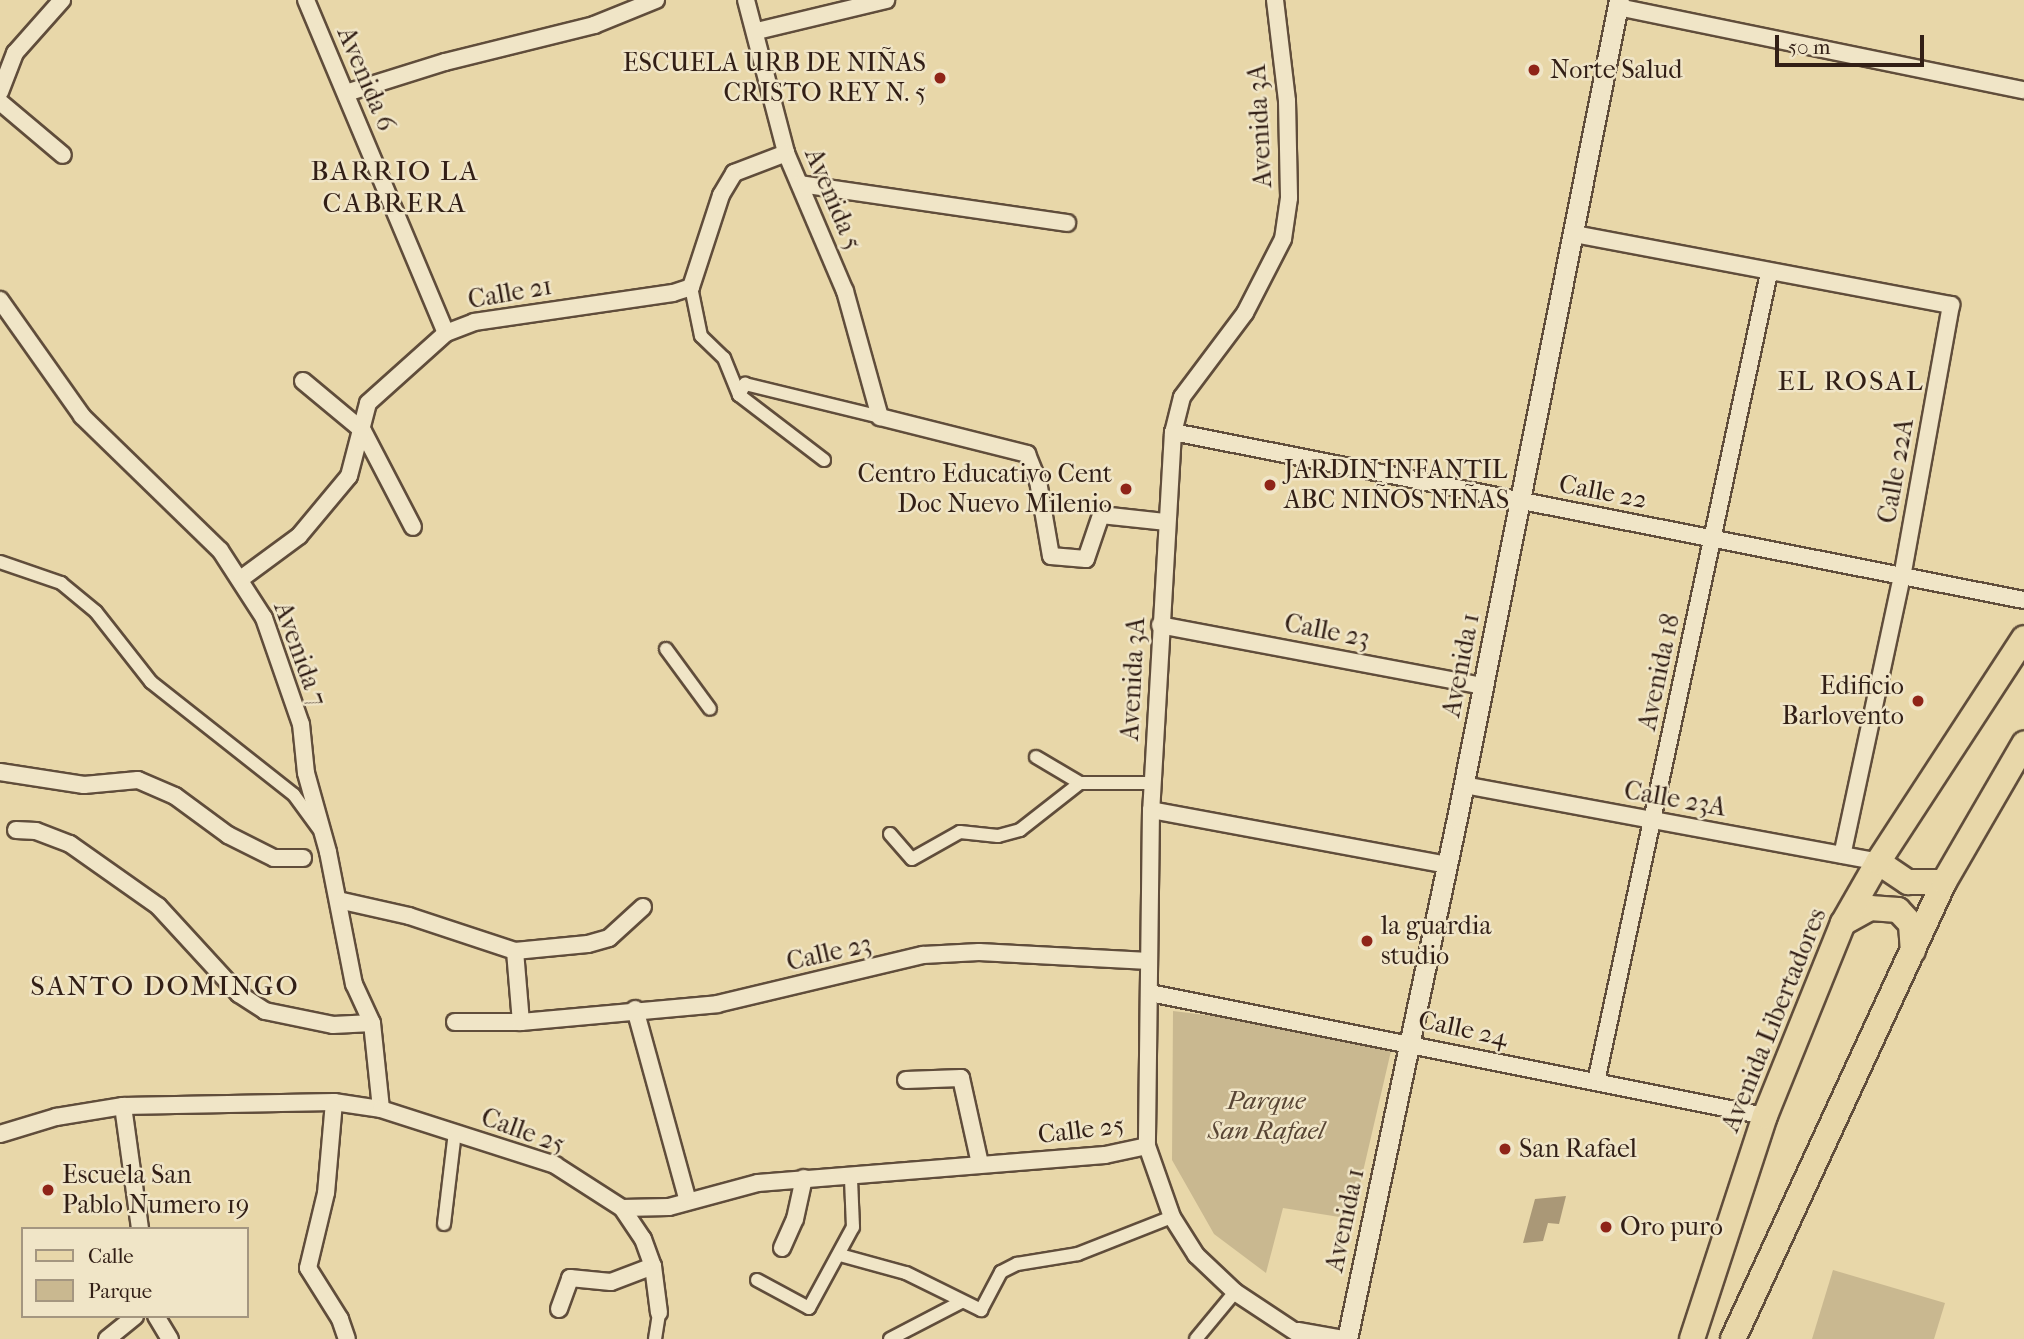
<!DOCTYPE html>
<meta charset="utf-8">
<style>
body{margin:0}
#map{position:relative;width:2024px;height:1339px;overflow:hidden;background:#e8d7a9;font-family:"IM FELL French Canon",serif}
div>[style]{position:absolute}
.green>*{inset:0;background:#c9b890}
.water>*{inset:0;background:#aa9877}
.roads{filter:drop-shadow(2px 0 #604d3b) drop-shadow(-2px 0 #604d3b) drop-shadow(0 2px #604d3b) drop-shadow(0 -2px #604d3b)}
.pedestrian>*{height:12px;margin:-6px;padding:0 6px;transform-origin:6px;border-radius:6px;background:#f0e5c7}
.minor>*{height:16px;margin:-8px;padding:0 8px;transform-origin:8px;border-radius:8px;background:#f0e5c7}
.tertiary>*{height:19px;margin:-9.5px;padding:0 9.5px;transform-origin:9.5px;border-radius:9.5px;background:#f0e5c7}
.primary>*{height:24px;margin:-12px;padding:0 12px;transform-origin:12px;border-radius:12px;background:#e8d7a9}
.dots>*{width:19px;height:19px;translate:-50% -50%;box-sizing:border-box;border:4px solid #f0e5c7;border-radius:50%}
span{translate:-50% -50%;white-space:nowrap;text-align:center;line-height:1.15;-webkit-text-stroke:5px #f0e5c7;paint-order:stroke}
.poi-label{font-size:26px;color:#321f16}
.right{translate:-100% -50%;text-align:right}
.left{translate:0 -50%;text-align:left}
.street-label{font-size:26px;color:#321f16}
.park-label{font-size:26px;color:#584534;font-style:italic}
.neighbourhood-label{font-size:28px;color:#321f16;letter-spacing:2px}
.legend{position:absolute;left:21px;top:1227px;width:228px;height:91px;box-sizing:border-box;background:#f0e5c7;border:2px solid #a49680;margin:0;padding:9px 12px;list-style:none;font-size:21px;color:#321f16}
.legend li{display:flex;align-items:center;gap:14px;height:35px}
.legend b{width:35px;border:2px solid #a49680}
.scale{position:absolute;left:1775px;top:35px;width:149px;height:32px;box-sizing:border-box;border:4px solid #321f16;border-top:0;padding-left:9px;font-size:21px;line-height:24px;white-space:nowrap;color:#321f16;-webkit-text-stroke:5px #f0e5c7;paint-order:stroke}
</style>
<div id="map">
<div class="green">
<div style="clip-path:polygon(1173px 1011px,1394px 1038px,1352px 1219px,1283px 1208px,1266px 1273px,1214px 1234px,1172px 1160px)"></div>
<div style="clip-path:polygon(1833px 1270px,1945px 1303px,1934px 1339px,1812px 1339px)"></div>
</div>
<div class="water">
<div style="clip-path:polygon(1566px 1196px,1559px 1224px,1548px 1223px,1543px 1241px,1523px 1243px,1535px 1199px)"></div>
</div>
<div class="roads">
<div class="pedestrian">
<div style="left:691px;top:287px;width:50px;rotate:78.5deg"></div>
<div style="left:701px;top:336px;width:32px;rotate:44deg"></div>
<div style="left:724px;top:358px;width:40px;rotate:68deg"></div>
<div style="left:739px;top:395px;width:107px;rotate:37.4deg"></div>
<div style="left:739px;top:395px;width:13px;rotate:-61deg"></div>
<div style="left:745px;top:384px;width:139px;rotate:13.7deg"></div>
<div style="left:0;top:562px;width:65px;rotate:19deg"></div>
<div style="left:61px;top:583px;width:45px;rotate:39.6deg"></div>
<div style="left:96px;top:612px;width:89px;rotate:51.8deg"></div>
<div style="left:151px;top:682px;width:182px;rotate:38.3deg"></div>
<div style="left:294px;top:795px;width:42px;rotate:53.7deg"></div>
<div style="left:666px;top:649px;width:74px;rotate:53.7deg"></div>
<div style="left:1036px;top:757px;width:51px;rotate:30.6deg"></div>
<div style="left:890px;top:834px;width:33px;rotate:49deg"></div>
<div style="left:912px;top:859px;width:55px;rotate:-29.4deg"></div>
<div style="left:960px;top:832px;width:38px;rotate:6deg"></div>
<div style="left:998px;top:836px;width:23px;rotate:-15deg"></div>
<div style="left:1020px;top:830px;width:76px;rotate:-38.1deg"></div>
<div style="left:1080px;top:783px;width:73px"></div>
<div style="left:444px;top:1224px;width:93px;rotate:-83.2deg"></div>
<div style="left:840px;top:1255px;width:68px;rotate:15.3deg"></div>
<div style="left:906px;top:1273px;width:84px;rotate:26.3deg"></div>
<div style="left:981px;top:1310px;width:43px;rotate:-62.2deg"></div>
<div style="left:1001px;top:1272px;width:18px;rotate:-27deg"></div>
<div style="left:1017px;top:1264px;width:62px;rotate:-9.3deg"></div>
<div style="left:1078px;top:1254px;width:101px;rotate:-21.5deg"></div>
<div style="left:757px;top:1280px;width:59px;rotate:28.3deg"></div>
<div style="left:809px;top:1308px;width:92px;rotate:-61.5deg"></div>
<div style="left:853px;top:1227px;width:48px;rotate:-92.4deg"></div>
<div style="left:655px;top:1339px;width:26px;rotate:-81deg"></div>
<div style="left:890px;top:1339px;width:80px;rotate:-27.5deg"></div>
<div style="left:1196px;top:1339px;width:61px;rotate:-50.3deg"></div>
</div>
<div class="minor">
<div style="left:306px;top:0;width:361px;rotate:67.2deg"></div>
<div style="left:746px;top:0;width:158px;rotate:75.3deg"></div>
<div style="left:786px;top:153px;width:150px;rotate:66.9deg"></div>
<div style="left:845px;top:291px;width:131px;rotate:74.5deg"></div>
<div style="left:880px;top:417px;width:152px;rotate:14.1deg"></div>
<div style="left:1027px;top:454px;width:29px;rotate:68deg"></div>
<div style="left:1038px;top:481px;width:76px;rotate:80.2deg"></div>
<div style="left:1051px;top:556px;width:35px;rotate:5deg"></div>
<div style="left:1086px;top:559px;width:46px;rotate:-71.2deg"></div>
<div style="left:1101px;top:515px;width:64px;rotate:6.2deg"></div>
<div style="left:1275px;top:0;width:102px;rotate:83.2deg"></div>
<div style="left:1287px;top:101px;width:97px;rotate:88.8deg"></div>
<div style="left:1289px;top:198px;width:41px;rotate:98.3deg"></div>
<div style="left:1283px;top:239px;width:83px;rotate:117.2deg"></div>
<div style="left:1245px;top:313px;width:105px;rotate:126.9deg"></div>
<div style="left:1182px;top:397px;width:36px;rotate:104deg"></div>
<div style="left:1173px;top:432px;width:379px;rotate:93.3deg"></div>
<div style="left:1151px;top:810px;width:336px;rotate:90.7deg"></div>
<div style="left:1147px;top:1146px;width:75px;rotate:70.6deg"></div>
<div style="left:1172px;top:1217px;width:45px;rotate:57.7deg"></div>
<div style="left:1196px;top:1255px;width:54px;rotate:43.5deg"></div>
<div style="left:1235px;top:1292px;width:85px;rotate:33.5deg"></div>
<div style="left:1618px;top:7px;width:414px;rotate:11.6deg"></div>
<div style="left:757px;top:31px;width:133px;rotate:-13.5deg"></div>
<div style="left:0;top:92px;width:42px;rotate:-69deg"></div>
<div style="left:15px;top:53px;width:71px;rotate:-48.4deg"></div>
<div style="left:346px;top:93px;width:104px;rotate:-17.4deg"></div>
<div style="left:445px;top:62px;width:154px;rotate:-13.9deg"></div>
<div style="left:594px;top:25px;width:67px;rotate:-22deg"></div>
<div style="left:0;top:102px;width:82px;rotate:40.1deg"></div>
<div style="left:800px;top:184px;width:270px;rotate:8.3deg"></div>
<div style="left:1575px;top:234px;width:383px;rotate:10.7deg"></div>
<div style="left:1951px;top:305px;width:275px;rotate:100.2deg"></div>
<div style="left:1902px;top:576px;width:285px;rotate:102.1deg"></div>
<div style="left:0;top:300px;width:142px;rotate:54.7deg"></div>
<div style="left:82px;top:416px;width:192px;rotate:44.2deg"></div>
<div style="left:220px;top:550px;width:81px;rotate:57.1deg"></div>
<div style="left:264px;top:618px;width:112px;rotate:70.8deg"></div>
<div style="left:301px;top:724px;width:49px;rotate:84.2deg"></div>
<div style="left:306px;top:773px;width:82px;rotate:74.4deg"></div>
<div style="left:328px;top:852px;width:135px;rotate:78.9deg"></div>
<div style="left:354px;top:984px;width:43px;rotate:65.2deg"></div>
<div style="left:372px;top:1023px;width:86px;rotate:84deg"></div>
<div style="left:303px;top:381px;width:78px;rotate:39.8deg"></div>
<div style="left:363px;top:431px;width:108px;rotate:62.5deg"></div>
<div style="left:1173px;top:432px;width:867px;rotate:11.17deg"></div>
<div style="left:242px;top:578px;width:71px;rotate:-36.4deg"></div>
<div style="left:299px;top:536px;width:78px;rotate:-50.2deg"></div>
<div style="left:349px;top:476px;width:75px;rotate:-75.4deg"></div>
<div style="left:368px;top:403px;width:105px;rotate:-41.9deg"></div>
<div style="left:446px;top:333px;width:30px;rotate:-21deg"></div>
<div style="left:474px;top:322px;width:201px;rotate:-8.3deg"></div>
<div style="left:673px;top:293px;width:19px;rotate:-18deg"></div>
<div style="left:691px;top:287px;width:97px;rotate:-71.9deg"></div>
<div style="left:721px;top:195px;width:26px;rotate:-59deg"></div>
<div style="left:734px;top:173px;width:56px;rotate:-21deg"></div>
<div style="left:1160px;top:625px;width:330px;rotate:10.7deg"></div>
<div style="left:0;top:772px;width:85px;rotate:8.8deg"></div>
<div style="left:84px;top:785px;width:54px;rotate:-5.3deg"></div>
<div style="left:138px;top:780px;width:40px;rotate:23.4deg"></div>
<div style="left:175px;top:796px;width:66px;rotate:36.3deg"></div>
<div style="left:228px;top:835px;width:51px;rotate:26.6deg"></div>
<div style="left:274px;top:858px;width:29px"></div>
<div style="left:1464px;top:785px;width:421px;rotate:10.5deg"></div>
<div style="left:1151px;top:810px;width:301px;rotate:10.5deg"></div>
<div style="left:16px;top:830px;width:20px;rotate:3deg"></div>
<div style="left:36px;top:831px;width:36px;rotate:21deg"></div>
<div style="left:70px;top:844px;width:108px;rotate:35.2deg"></div>
<div style="left:158px;top:906px;width:120px;rotate:47.4deg"></div>
<div style="left:239px;top:994px;width:31px;rotate:33deg"></div>
<div style="left:265px;top:1011px;width:69px;rotate:11.6deg"></div>
<div style="left:333px;top:1025px;width:39px;rotate:-3deg"></div>
<div style="left:338px;top:900px;width:73px;rotate:12.7deg"></div>
<div style="left:409px;top:916px;width:112px;rotate:18.3deg"></div>
<div style="left:515px;top:951px;width:73px;rotate:-5.5deg"></div>
<div style="left:588px;top:944px;width:22px;rotate:-16deg"></div>
<div style="left:609px;top:938px;width:46px;rotate:-42.4deg"></div>
<div style="left:515px;top:951px;width:71px;rotate:85.2deg"></div>
<div style="left:1150px;top:993px;width:627px;rotate:11.31deg"></div>
<div style="left:635px;top:1009px;width:199px;rotate:74.6deg"></div>
<div style="left:455px;top:1022px;width:66px"></div>
<div style="left:521px;top:1022px;width:197px;rotate:-5.2deg"></div>
<div style="left:717px;top:1004px;width:212px;rotate:-13.4deg"></div>
<div style="left:923px;top:955px;width:56px;rotate:-3.1deg"></div>
<div style="left:979px;top:952px;width:170px;rotate:3deg"></div>
<div style="left:906px;top:1080px;width:55px;rotate:-2.1deg"></div>
<div style="left:961px;top:1078px;width:88px;rotate:77.5deg"></div>
<div style="left:1596px;top:1082px;width:827px;rotate:-77.93deg"></div>
<div style="left:334px;top:1102px;width:91px;rotate:95deg"></div>
<div style="left:326px;top:1193px;width:77px;rotate:103.5deg"></div>
<div style="left:308px;top:1268px;width:60px;rotate:57.9deg"></div>
<div style="left:340px;top:1319px;width:21px;rotate:71deg"></div>
<div style="left:123px;top:1106px;width:124px;rotate:82.1deg"></div>
<div style="left:0;top:1134px;width:59px;rotate:-16.9deg"></div>
<div style="left:56px;top:1117px;width:68px;rotate:-9.3deg"></div>
<div style="left:123px;top:1106px;width:211px;rotate:-1.1deg"></div>
<div style="left:334px;top:1102px;width:48px;rotate:8.5deg"></div>
<div style="left:381px;top:1109px;width:183px;rotate:17.8deg"></div>
<div style="left:555px;top:1165px;width:80px;rotate:32.7deg"></div>
<div style="left:622px;top:1208px;width:47px;rotate:-1.2deg"></div>
<div style="left:669px;top:1207px;width:92px;rotate:-15.1deg"></div>
<div style="left:758px;top:1183px;width:348px;rotate:-4.6deg"></div>
<div style="left:1105px;top:1155px;width:43px;rotate:-12.1deg"></div>
<div style="left:622px;top:1208px;width:37px;rotate:56deg"></div>
<div style="left:643px;top:1239px;width:29px;rotate:70deg"></div>
<div style="left:653px;top:1266px;width:47px;rotate:82.7deg"></div>
<div style="left:782px;top:1248px;width:32px;rotate:-66deg"></div>
<div style="left:795px;top:1219px;width:42px;rotate:-77.6deg"></div>
<div style="left:559px;top:1309px;width:33px;rotate:-70deg"></div>
<div style="left:570px;top:1278px;width:41px;rotate:5.6deg"></div>
<div style="left:611px;top:1282px;width:45px;rotate:-20.9deg"></div>
<div style="left:156px;top:1316px;width:27px;rotate:59deg"></div>
<div style="left:1298px;top:1331px;width:47px;rotate:9.9deg"></div>
<div style="left:107px;top:1339px;width:36px;rotate:-39deg"></div>
</div>
<div class="tertiary">
<div style="left:1347px;top:1339px;width:532px;rotate:-78.08deg"></div>
<div style="left:1457px;top:818px;width:834px;rotate:-78.8deg"></div>
</div>
<div class="primary">
<div style="left:1878px;top:862px;width:36px;rotate:34deg"></div>
<div style="left:1908px;top:882px;width:36px"></div>
<div style="left:1843px;top:923px;width:31px;rotate:-29deg"></div>
<div style="left:1870px;top:908px;width:28px;rotate:4deg"></div>
<div style="left:1898px;top:910px;width:19px;rotate:47deg"></div>
<div style="left:1911px;top:924px;width:27px;rotate:86deg"></div>
<div style="left:1692px;top:1339px;width:235px;rotate:-71.9deg"></div>
<div style="left:1765px;top:1116px;width:208px;rotate:-68deg"></div>
<div style="left:1843px;top:923px;width:70px;rotate:-60.2deg"></div>
<div style="left:1878px;top:862px;width:267px;rotate:-56.9deg"></div>
<div style="left:1733px;top:1339px;width:503px;rotate:-65.22deg"></div>
<div style="left:1944px;top:882px;width:160px;rotate:-59.9deg"></div>
</div>
</div>
<div class="dots">
<div style="left:1534px;top:70px;background:#8f2418"></div>
<div style="left:940px;top:78px;background:#8f2418"></div>
<div style="left:1270px;top:485px;background:#8f2418"></div>
<div style="left:1126px;top:489px;background:#8f2418"></div>
<div style="left:1918px;top:701px;background:#8f2418"></div>
<div style="left:1367px;top:941px;background:#8f2418"></div>
<div style="left:1505px;top:1149px;background:#8f2418"></div>
<div style="left:48px;top:1190px;background:#8f2418"></div>
<div style="left:1606px;top:1227px;background:#8f2418"></div>
</div>
<div class="poi-label">
<span class="right" style="left:926px;top:78px">ESCUELA URB DE NIÑAS<br>CRISTO REY N. 5</span>
<span class="left" style="left:1550px;top:70px">Norte Salud</span>
<span class="left" style="left:1284px;top:485px">JARDIN INFANTIL<br>ABC NIÑOS NIÑAS</span>
<span class="right" style="left:1112px;top:489px">Centro Educativo Cent<br>Doc Nuevo Milenio</span>
<span class="right" style="left:1904px;top:701px">Edificio<br>Barlovento</span>
<span class="left" style="left:1381px;top:941px">la guardia<br>studio</span>
<span class="left" style="left:1519px;top:1149px">San Rafael</span>
<span class="left" style="left:62px;top:1190px">Escuela San<br>Pablo Numero 19</span>
<span class="left" style="left:1620px;top:1227px">Oro puro</span>
</div>
<div class="street-label">
<span style="left:366px;top:79px;rotate:67deg">Avenida 6</span>
<span style="left:1260px;top:126px;rotate:-93deg">Avenida 3A</span>
<span style="left:833px;top:199px;rotate:67deg">Avenida 5</span>
<span style="left:510px;top:293px;rotate:-10deg">Calle 21</span>
<span style="left:1896px;top:471px;rotate:-80deg">Calle 22A</span>
<span style="left:1603px;top:492px;rotate:11deg">Calle 22</span>
<span style="left:1327px;top:631px;rotate:11deg">Calle 23</span>
<span style="left:300px;top:654px;rotate:70deg">Avenida 7</span>
<span style="left:1461px;top:665px;rotate:-79deg">Avenida 1</span>
<span style="left:1659px;top:672px;rotate:-78deg">Avenida 18</span>
<span style="left:1133px;top:679px;rotate:-87deg">Avenida 3A</span>
<span style="left:1675px;top:799px;rotate:10deg">Calle 23A</span>
<span style="left:829px;top:953px;rotate:-13deg">Calle 23</span>
<span style="left:1774px;top:1020px;rotate:-68deg">Avenida Libertadores</span>
<span style="left:1463px;top:1029px;rotate:12deg">Calle 24</span>
<span style="left:1081px;top:1130px;rotate:-7deg">Calle 25</span>
<span style="left:523px;top:1131px;rotate:20deg">Calle 25</span>
<span style="left:1345px;top:1220px;rotate:-78deg">Avenida 1</span>
</div>
<div class="park-label">
<span style="left:1266px;top:1116px">Parque<br>San Rafael</span>
</div>
<div class="neighbourhood-label">
<span style="left:395px;top:187px">BARRIO LA<br>CABRERA</span>
<span style="left:1851px;top:381px">EL ROSAL</span>
<span style="left:165px;top:986px">SANTO DOMINGO</span>
</div>
<ul class="legend">
<li><b style="height:9px;background:#e8d7a9"></b>Calle</li>
<li><b style="height:19px;background:#c9b890"></b>Parque</li>
</ul>
<div class="scale">50 m</div>
</div>
